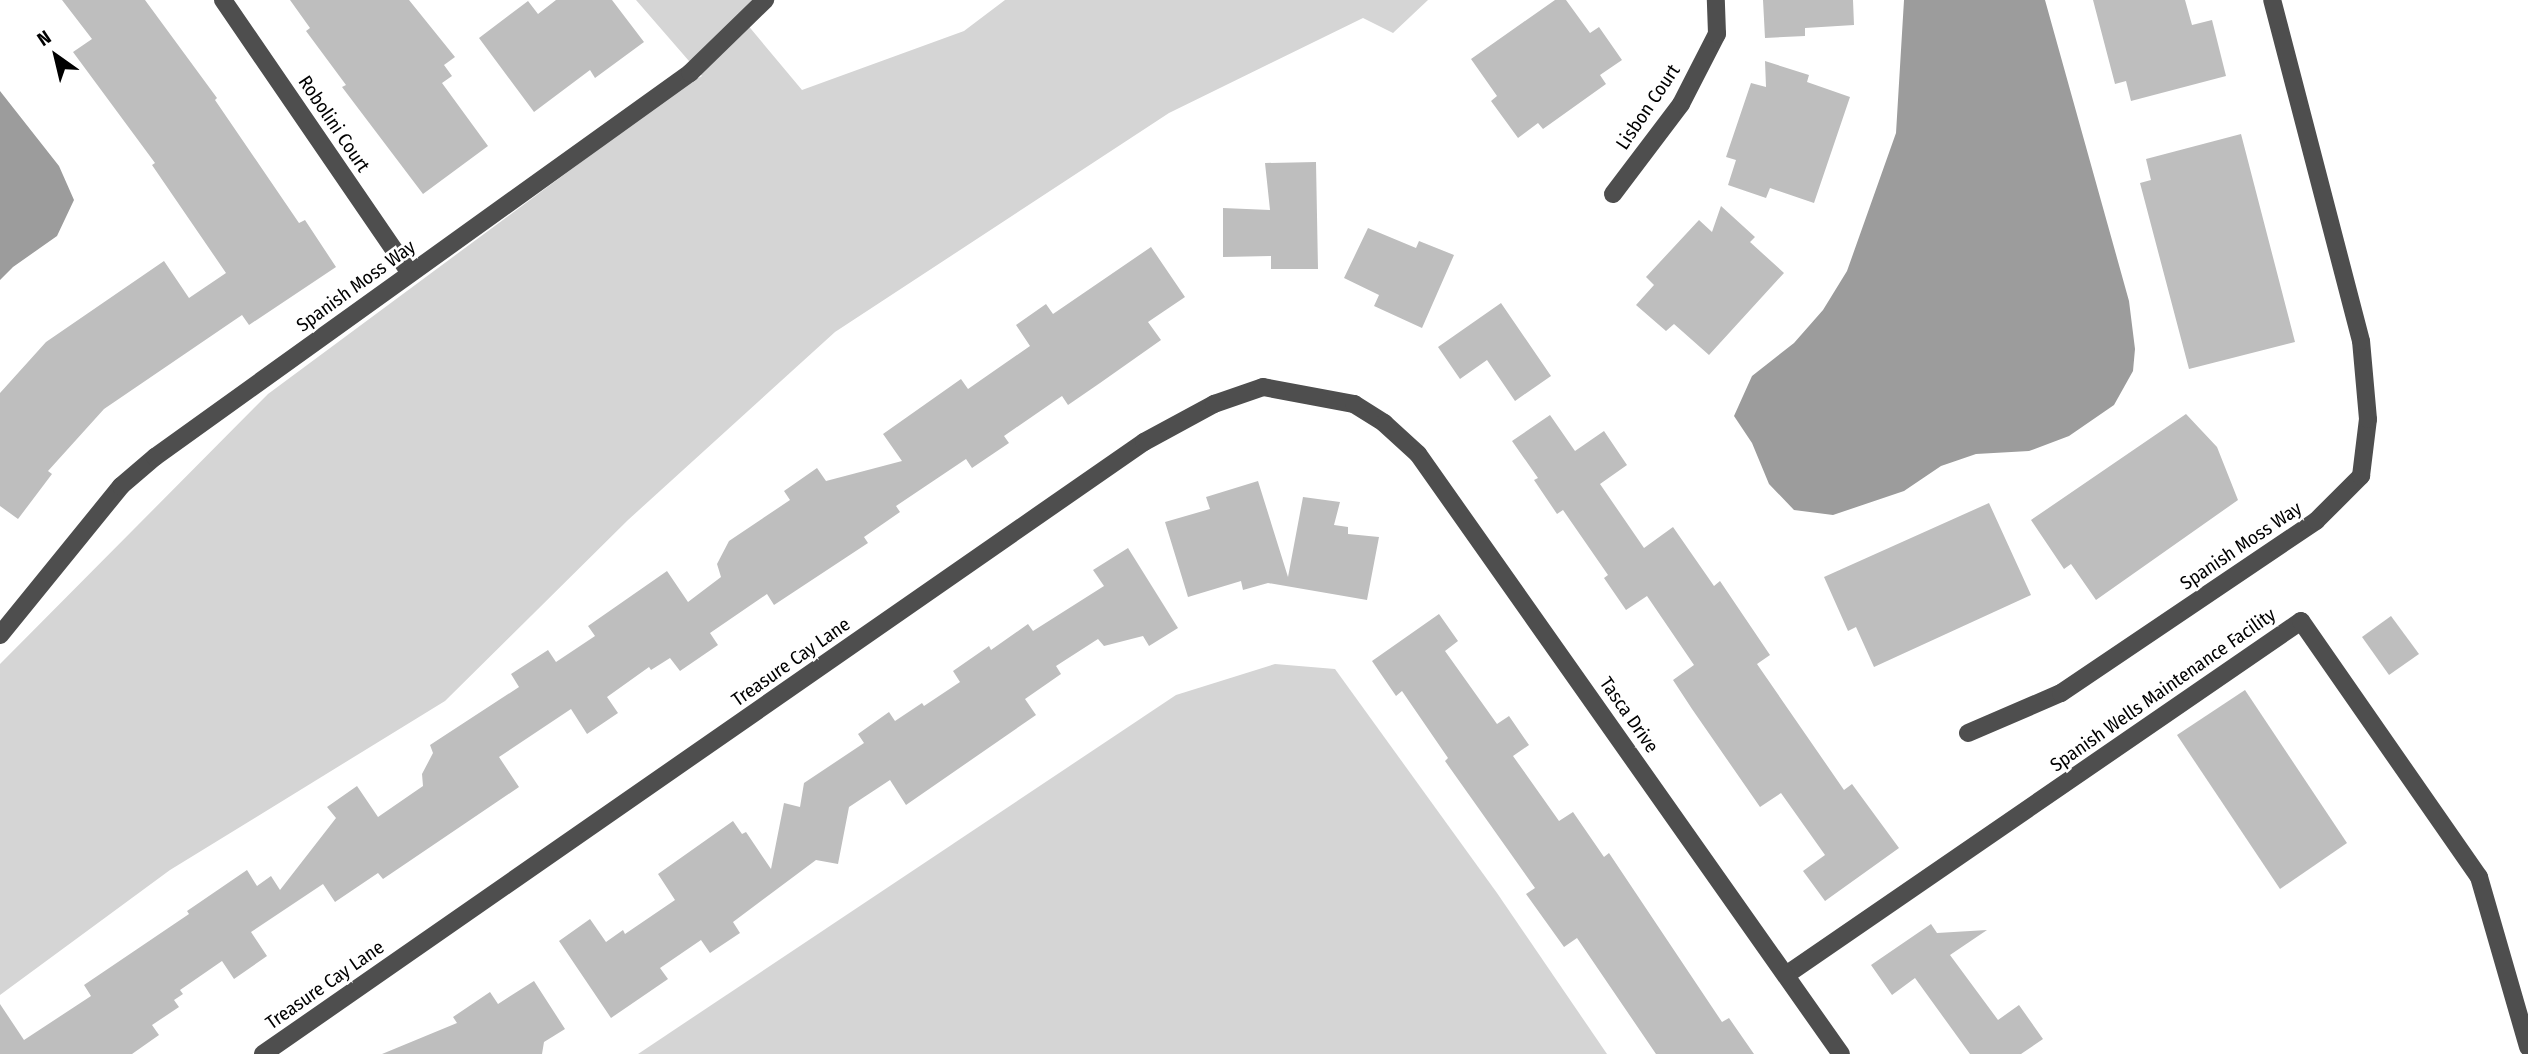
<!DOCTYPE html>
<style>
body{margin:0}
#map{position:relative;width:2528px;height:1054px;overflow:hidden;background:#fff;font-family:"Fira Sans Condensed",sans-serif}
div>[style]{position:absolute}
.green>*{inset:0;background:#d5d5d5}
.water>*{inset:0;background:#9c9c9c}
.building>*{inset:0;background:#bebebe}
.minor>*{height:18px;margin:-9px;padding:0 9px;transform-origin:9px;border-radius:9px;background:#4e4e4e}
span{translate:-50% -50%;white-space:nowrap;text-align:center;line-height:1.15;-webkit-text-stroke:5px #fff;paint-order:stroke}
.street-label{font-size:19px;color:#000}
.north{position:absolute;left:21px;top:21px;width:70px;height:70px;-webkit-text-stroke:5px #fff;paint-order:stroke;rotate:326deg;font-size:19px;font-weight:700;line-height:28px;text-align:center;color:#000}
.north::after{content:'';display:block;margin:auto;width:24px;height:32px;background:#000;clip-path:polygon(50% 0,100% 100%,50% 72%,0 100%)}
</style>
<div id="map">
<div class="green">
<div style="clip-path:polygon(636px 0,760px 0,741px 17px,802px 90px,964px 31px,1005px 0,1428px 0,1393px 33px,1363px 18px,1169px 113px,835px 332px,628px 520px,445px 701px,170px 870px,0 995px,0 664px,268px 394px,685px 85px,702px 76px)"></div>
<div style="clip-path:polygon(1275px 664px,1335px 669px,1497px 893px,1607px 1054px,638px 1054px,1176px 695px)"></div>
</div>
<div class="water">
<div style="clip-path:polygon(1904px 0,2045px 0,2129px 301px,2135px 349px,2133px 371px,2114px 405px,2069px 436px,2029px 451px,1976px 454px,1941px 466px,1904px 491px,1833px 515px,1794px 510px,1769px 484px,1752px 443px,1734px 416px,1752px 376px,1794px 343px,1823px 310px,1847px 271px,1896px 133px)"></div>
<div style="clip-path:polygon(0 91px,59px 166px,74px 200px,57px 236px,13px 267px,0 280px)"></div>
</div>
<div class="building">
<div style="clip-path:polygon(62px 0,145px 0,217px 98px,215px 100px,299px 223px,305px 220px,336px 267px,249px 325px,242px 315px,104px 409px,48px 471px,52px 474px,18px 519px,0 506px,0 393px,46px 342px,164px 261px,189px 298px,226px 273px,152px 165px,155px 163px,73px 52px,92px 39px)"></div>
<div style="clip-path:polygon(290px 0,409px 0,455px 57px,444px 65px,452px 76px,442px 83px,488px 146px,423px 194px,342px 87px,346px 85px,306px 31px,310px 28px)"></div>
<div style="clip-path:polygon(556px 0,612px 0,644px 42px,595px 78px,590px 70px,534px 112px,479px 38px,528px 1px,538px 14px)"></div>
<div style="clip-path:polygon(1555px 0,1566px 0,1590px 33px,1599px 27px,1622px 60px,1600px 75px,1606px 84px,1543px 129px,1538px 123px,1518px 138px,1491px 101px,1497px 96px,1471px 59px)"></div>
<div style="clip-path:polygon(1763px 0,1853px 0,1854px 25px,1805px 28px,1805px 36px,1765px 38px)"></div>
<div style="clip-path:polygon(2093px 0,2185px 0,2192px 25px,2212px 20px,2226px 76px,2131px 101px,2126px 81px,2115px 84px)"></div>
<div style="clip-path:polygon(1765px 61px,1809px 75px,1807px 82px,1850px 97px,1814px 203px,1770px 188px,1766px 198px,1728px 185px,1736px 160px,1726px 157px,1751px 83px,1766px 87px)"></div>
<div style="clip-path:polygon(2241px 134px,2295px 342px,2189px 369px,2140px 183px,2151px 180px,2146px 159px)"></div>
<div style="clip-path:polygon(1316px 162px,1318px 269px,1271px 269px,1271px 256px,1223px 257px,1223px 208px,1270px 210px,1265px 163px)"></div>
<div style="clip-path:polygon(1721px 206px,1755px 237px,1750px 242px,1784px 273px,1709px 355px,1674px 324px,1666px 331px,1636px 305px,1654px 285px,1646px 277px,1699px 220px,1712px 232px)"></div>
<div style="clip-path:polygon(1368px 228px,1416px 248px,1419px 241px,1454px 255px,1422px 328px,1374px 306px,1379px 295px,1344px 278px)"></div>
<div style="clip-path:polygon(1151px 247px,1185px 297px,1148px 322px,1161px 340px,1100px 383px,1068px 405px,1062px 396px,1004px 436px,1009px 443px,972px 468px,966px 459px,896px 506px,900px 512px,864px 537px,868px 543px,774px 605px,767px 594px,710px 633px,718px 645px,680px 671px,670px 658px,651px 670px,649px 667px,607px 697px,618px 713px,587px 734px,571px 709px,499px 757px,519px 787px,383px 879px,378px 873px,335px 902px,323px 884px,251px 932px,267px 956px,234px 979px,222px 961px,180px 990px,183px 994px,174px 1000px,179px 1007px,152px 1025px,159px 1035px,132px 1054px,0 1054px,0 1004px,24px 1040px,91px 996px,84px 985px,189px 914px,187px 911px,247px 870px,257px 886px,271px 876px,280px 890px,336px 818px,327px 807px,357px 786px,378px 817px,423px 786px,422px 774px,433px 753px,430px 745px,519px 687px,511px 674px,548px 650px,556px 662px,595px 636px,588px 626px,667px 571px,688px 602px,721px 577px,717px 564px,729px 541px,790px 500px,784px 491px,817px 468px,826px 481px,902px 461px,883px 434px,961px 379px,968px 389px,1030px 346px,1016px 325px,1046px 304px,1053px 314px)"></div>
<div style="clip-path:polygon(1501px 303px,1551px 376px,1515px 401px,1487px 360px,1460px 379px,1438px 347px)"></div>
<div style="clip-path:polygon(2186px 414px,2217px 447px,2238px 500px,2096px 600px,2071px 564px,2064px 569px,2031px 520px)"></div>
<div style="clip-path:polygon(1550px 415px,1575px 451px,1604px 431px,1627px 465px,1600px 484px,1644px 548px,1673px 527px,1714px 586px,1720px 581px,1770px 655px,1757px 664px,1844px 790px,1852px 784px,1899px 848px,1825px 901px,1803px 871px,1825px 855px,1781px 793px,1760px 807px,1692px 709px,1673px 680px,1694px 665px,1647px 596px,1626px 610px,1604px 578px,1608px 575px,1563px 510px,1557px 514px,1534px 480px,1538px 478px,1512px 441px)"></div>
<div style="clip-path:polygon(1258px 481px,1288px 577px,1303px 497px,1340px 502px,1334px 525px,1348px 527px,1348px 534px,1379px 537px,1367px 600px,1268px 583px,1243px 590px,1241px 581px,1188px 597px,1165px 522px,1210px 509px,1206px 497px)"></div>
<div style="clip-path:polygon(1989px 503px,2031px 595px,1874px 667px,1856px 627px,1848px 631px,1824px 577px)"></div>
<div style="clip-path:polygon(1128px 548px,1178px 628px,1149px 646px,1143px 636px,1104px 646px,1098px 639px,1056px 666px,1061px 674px,1025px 699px,1036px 715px,906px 805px,890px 780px,849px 807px,838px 864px,816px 860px,733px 922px,740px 933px,710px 953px,701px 940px,660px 968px,668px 979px,611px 1018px,559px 941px,590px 919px,606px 942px,623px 930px,625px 934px,675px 900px,658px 874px,733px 821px,742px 834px,746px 832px,771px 869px,784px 803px,800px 807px,804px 783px,864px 743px,858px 734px,889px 712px,895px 721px,922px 703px,924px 706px,960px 682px,953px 671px,989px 646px,991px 650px,1028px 624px,1033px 631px,1104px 586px,1093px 570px)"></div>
<div style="clip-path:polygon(1439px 614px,1458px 641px,1445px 651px,1497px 724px,1509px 716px,1529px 745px,1513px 756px,1559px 821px,1573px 812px,1604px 857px,1609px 853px,1722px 1022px,1729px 1018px,1754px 1054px,1656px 1054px,1577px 938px,1564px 947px,1526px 894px,1535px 888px,1445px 761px,1448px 758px,1402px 691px,1396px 696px,1372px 661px)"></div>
<div style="clip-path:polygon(2391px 616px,2419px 654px,2389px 675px,2362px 637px)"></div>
<div style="clip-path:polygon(2245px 690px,2347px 843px,2280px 889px,2177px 735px)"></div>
<div style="clip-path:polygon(1931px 924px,1937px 933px,1987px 930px,1950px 955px,1998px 1020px,2019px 1005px,2043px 1039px,2021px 1054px,1970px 1054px,1915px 978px,1892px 995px,1871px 965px)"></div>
<div style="clip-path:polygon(534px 981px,565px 1029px,544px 1042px,542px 1054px,382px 1054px,457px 1023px,453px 1017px,490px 992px,498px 1004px)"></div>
</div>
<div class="minor">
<div style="left:223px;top:0;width:331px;rotate:55.6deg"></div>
<div style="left:1613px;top:194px;width:113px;rotate:-52.9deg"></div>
<div style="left:1681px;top:104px;width:79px;rotate:-62.8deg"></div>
<div style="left:1717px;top:34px;width:34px;rotate:-92deg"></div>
<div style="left:0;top:635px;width:192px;rotate:-50.9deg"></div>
<div style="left:121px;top:486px;width:45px;rotate:-40.5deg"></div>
<div style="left:155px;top:457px;width:659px;rotate:-35.67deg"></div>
<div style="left:690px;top:73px;width:105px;rotate:-44.2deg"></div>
<div style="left:1968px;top:733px;width:101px;rotate:-23.3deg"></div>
<div style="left:2061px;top:693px;width:308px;rotate:-34deg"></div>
<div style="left:2316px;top:521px;width:64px;rotate:-45deg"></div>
<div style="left:2361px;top:476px;width:57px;rotate:-83deg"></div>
<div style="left:2368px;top:419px;width:78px;rotate:-95.1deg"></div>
<div style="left:2361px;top:341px;width:352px;rotate:-104.6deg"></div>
<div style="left:1786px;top:975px;width:625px;rotate:-34.5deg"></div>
<div style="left:2301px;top:621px;width:312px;rotate:55.2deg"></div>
<div style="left:2479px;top:877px;width:177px;rotate:73.9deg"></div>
<div style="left:263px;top:1054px;width:1073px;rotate:-34.79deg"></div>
<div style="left:1144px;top:442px;width:80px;rotate:-28.5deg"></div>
<div style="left:1214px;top:404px;width:52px;rotate:-19.1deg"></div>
<div style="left:1263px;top:387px;width:93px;rotate:10.6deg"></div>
<div style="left:1354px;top:404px;width:36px;rotate:32deg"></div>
<div style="left:1384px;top:423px;width:46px;rotate:42.4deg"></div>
<div style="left:1418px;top:454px;width:734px;rotate:54.82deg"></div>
</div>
<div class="street-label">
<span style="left:1648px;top:107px;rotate:-56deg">Lisbon Court</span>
<span style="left:334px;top:124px;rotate:56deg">Robolini Court</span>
<span style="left:356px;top:286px;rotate:-36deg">Spanish Moss Way</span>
<span style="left:2241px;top:546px;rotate:-34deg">Spanish Moss Way</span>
<span style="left:791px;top:662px;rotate:-35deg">Treasure Cay Lane</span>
<span style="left:2163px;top:690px;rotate:-35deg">Spanish Wells Maintenance Facility</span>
<span style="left:1629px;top:715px;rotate:55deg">Tasca Drive</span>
<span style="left:325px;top:985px;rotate:-35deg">Treasure Cay Lane</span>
</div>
<div class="north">N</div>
</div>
